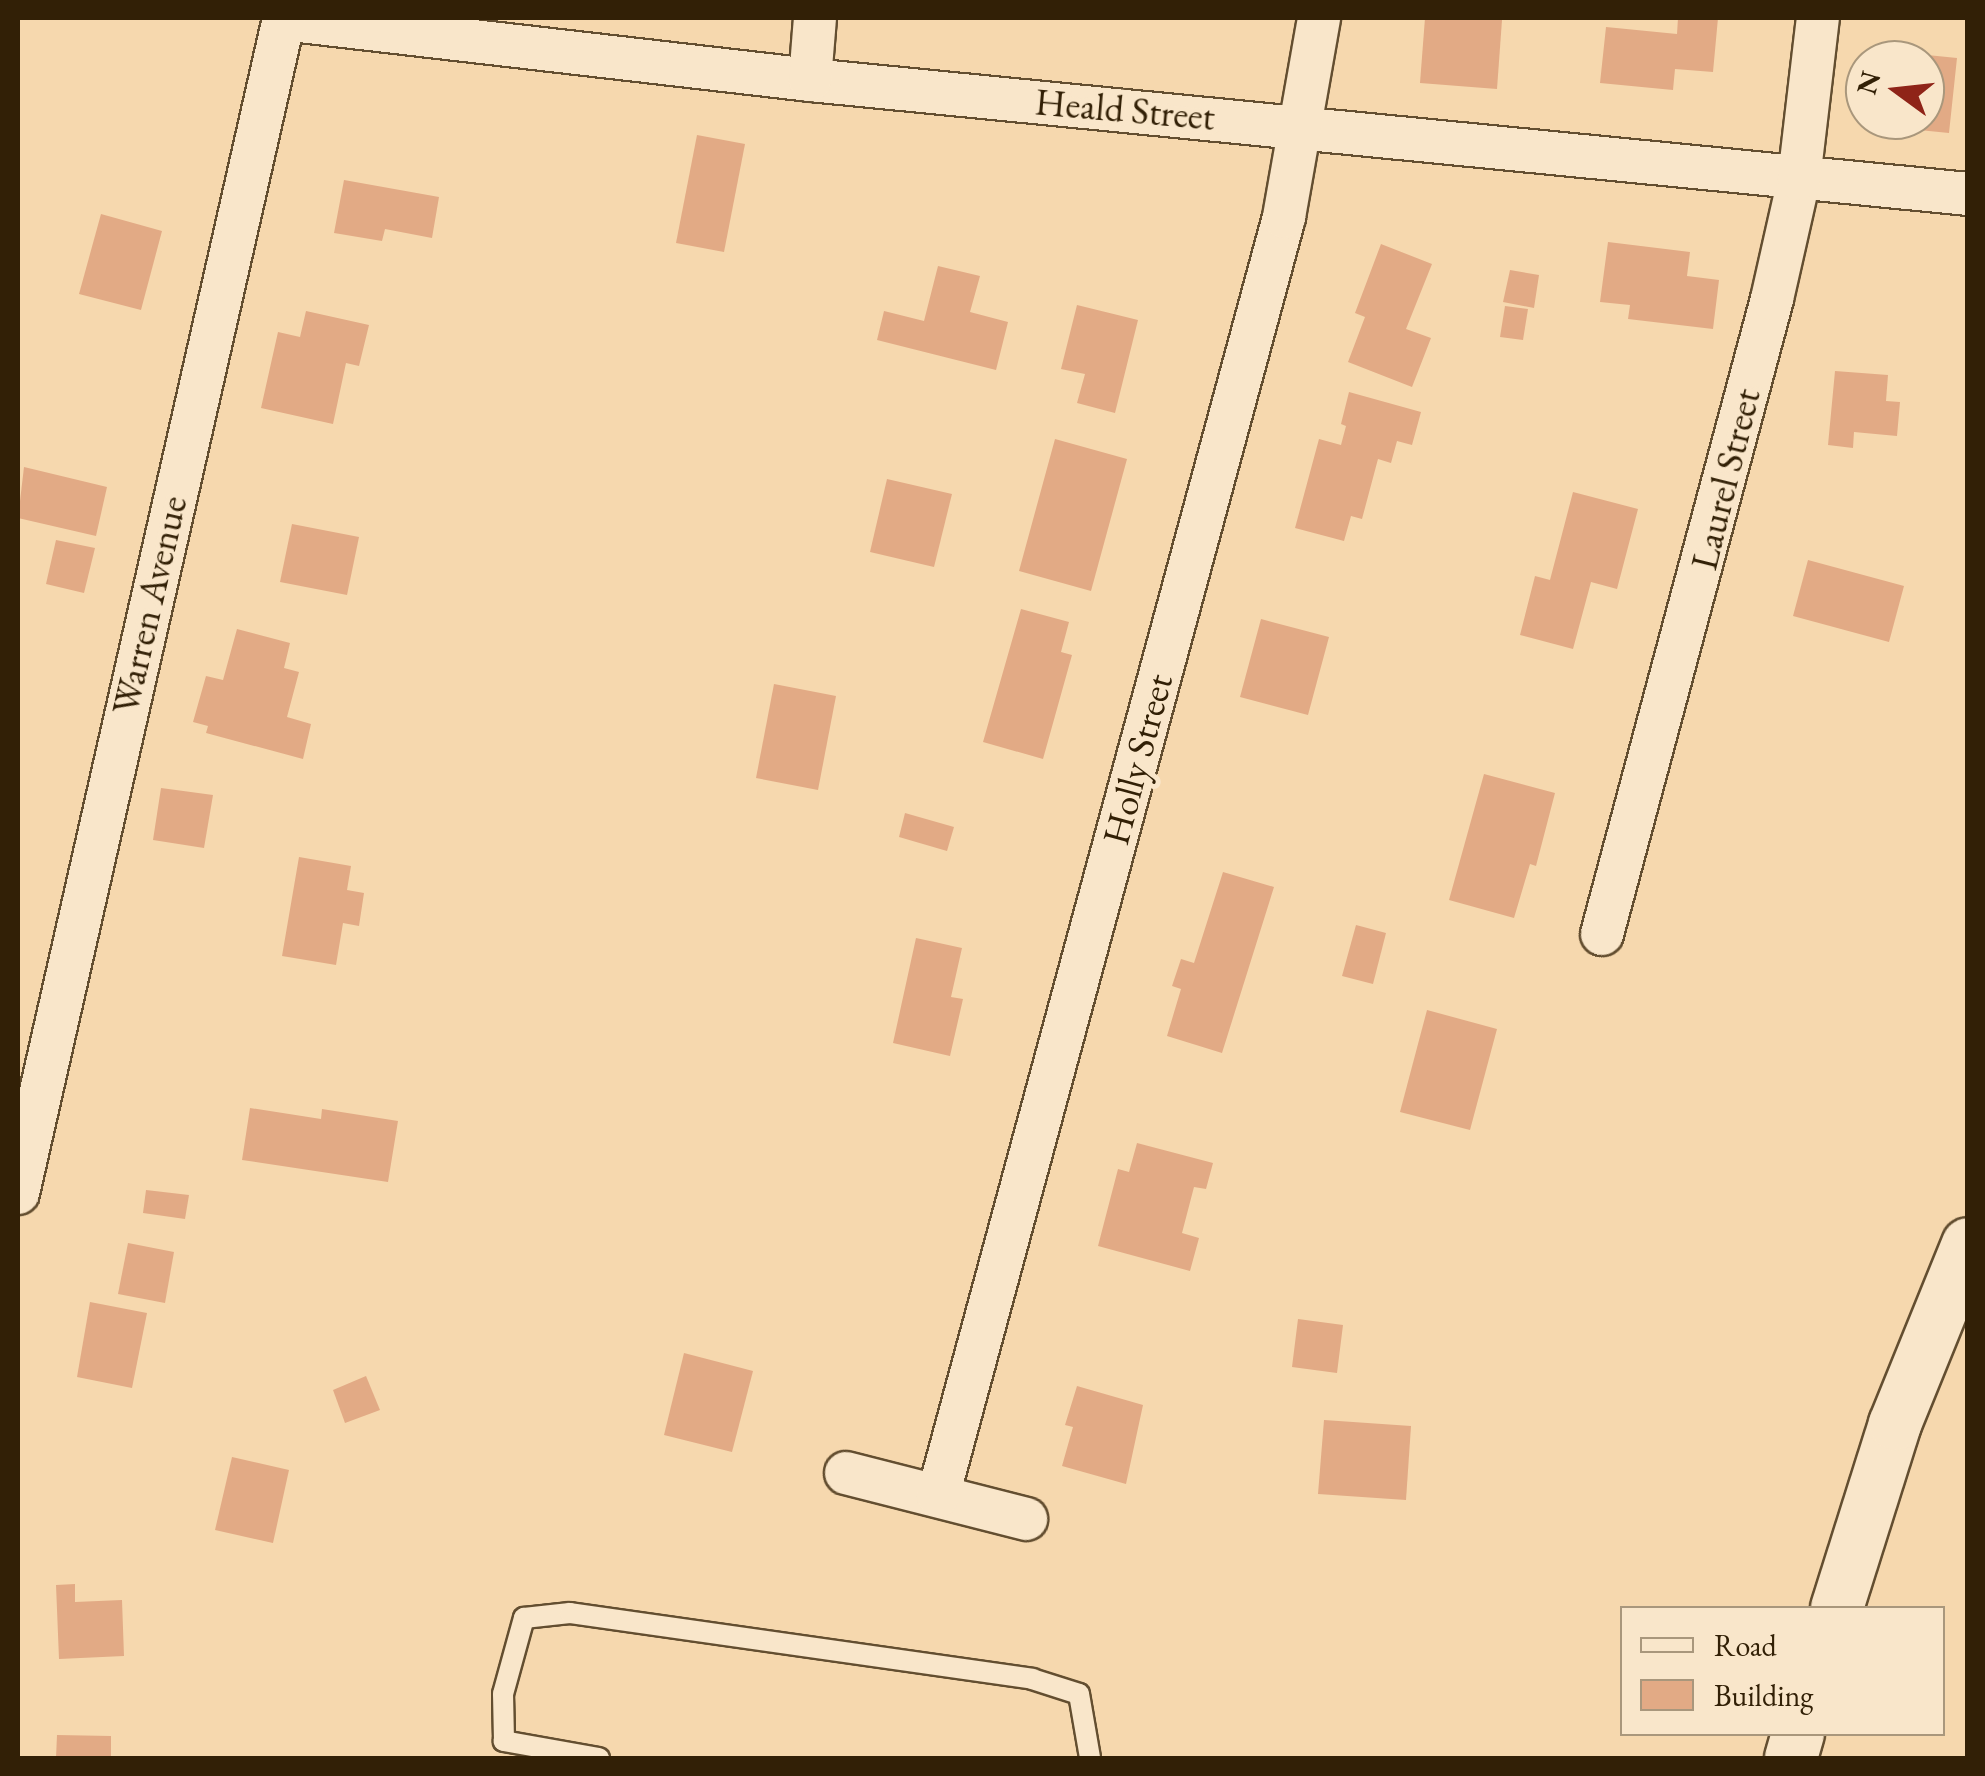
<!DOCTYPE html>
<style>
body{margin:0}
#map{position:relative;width:1985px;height:1776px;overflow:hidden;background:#f6d8ae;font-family:"EB Garamond",serif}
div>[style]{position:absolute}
.building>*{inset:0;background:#e2aa85}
.roads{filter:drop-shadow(2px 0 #634e30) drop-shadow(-2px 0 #634e30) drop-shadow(0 2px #634e30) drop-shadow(0 -2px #634e30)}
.service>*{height:20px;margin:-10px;padding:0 10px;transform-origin:10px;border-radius:10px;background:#f9e6ca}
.minor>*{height:42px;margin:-21px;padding:0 21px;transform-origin:21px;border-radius:21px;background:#f9e6ca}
.tertiary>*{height:52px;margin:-26px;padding:0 26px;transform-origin:26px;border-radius:26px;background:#f9e6ca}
span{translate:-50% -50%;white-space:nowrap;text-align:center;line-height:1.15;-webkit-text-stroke:10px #f9e6ca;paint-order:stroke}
.street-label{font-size:38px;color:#322006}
.frame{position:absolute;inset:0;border:20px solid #322006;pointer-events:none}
.legend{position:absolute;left:1620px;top:1606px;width:325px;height:130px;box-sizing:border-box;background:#f9e6ca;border:2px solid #a9977c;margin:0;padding:12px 18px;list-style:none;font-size:30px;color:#322006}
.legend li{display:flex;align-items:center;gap:20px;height:50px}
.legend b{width:50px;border:2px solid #a9977c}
.north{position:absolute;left:1845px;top:40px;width:100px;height:100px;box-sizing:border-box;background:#f9e6ca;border:2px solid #a9977c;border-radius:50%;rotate:285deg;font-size:28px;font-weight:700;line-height:40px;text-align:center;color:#322006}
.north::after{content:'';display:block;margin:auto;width:35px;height:45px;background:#8f2418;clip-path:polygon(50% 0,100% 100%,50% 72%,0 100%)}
</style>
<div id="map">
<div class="building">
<div style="clip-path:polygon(1425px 18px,1502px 20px,1497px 89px,1420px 83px)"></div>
<div style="clip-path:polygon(1678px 18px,1718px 18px,1713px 72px,1675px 69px,1673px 90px,1600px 83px,1606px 27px,1677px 34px)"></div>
<div style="clip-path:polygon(1877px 50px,1957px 58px,1949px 133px,1869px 125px,1870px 120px,1925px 120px,1925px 60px,1876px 60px)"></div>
<div style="clip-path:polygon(697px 135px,745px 144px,724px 252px,676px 243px)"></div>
<div style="clip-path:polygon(344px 180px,439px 197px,432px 238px,385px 229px,382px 241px,334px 233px)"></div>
<div style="clip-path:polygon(101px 214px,162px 231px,141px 310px,79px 294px)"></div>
<div style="clip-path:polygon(1608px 242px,1690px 252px,1687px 276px,1719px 280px,1713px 329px,1628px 319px,1630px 305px,1600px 302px)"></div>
<div style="clip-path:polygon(1381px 244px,1432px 264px,1406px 329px,1431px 338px,1412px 387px,1348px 362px,1365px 317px,1355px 313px)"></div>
<div style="clip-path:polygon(938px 266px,980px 276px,970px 312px,1008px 322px,996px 370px,877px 340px,884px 311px,924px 321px)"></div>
<div style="clip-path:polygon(1510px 270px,1539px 275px,1534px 308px,1503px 302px)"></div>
<div style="clip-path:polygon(1077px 305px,1138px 320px,1115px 413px,1077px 403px,1085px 374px,1061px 369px)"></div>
<div style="clip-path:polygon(1505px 306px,1528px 309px,1523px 340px,1500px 337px)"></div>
<div style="clip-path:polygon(306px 311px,369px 325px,359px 366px,346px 363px,333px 424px,261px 408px,278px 332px,300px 337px)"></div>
<div style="clip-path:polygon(1835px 371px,1888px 375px,1886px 401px,1900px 402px,1897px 436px,1854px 432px,1853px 448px,1828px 445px)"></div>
<div style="clip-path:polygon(1349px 392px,1421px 412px,1412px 445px,1397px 441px,1391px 463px,1378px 459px,1362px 519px,1351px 516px,1344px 541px,1295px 528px,1319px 439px,1341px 445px,1346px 426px,1341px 424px)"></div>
<div style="clip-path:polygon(1055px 439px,1127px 459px,1091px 591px,1019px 571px)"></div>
<div style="clip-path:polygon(24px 467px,107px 487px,96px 536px,18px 518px)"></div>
<div style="clip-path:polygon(887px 479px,952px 494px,934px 567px,870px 552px)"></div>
<div style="clip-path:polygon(1573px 492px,1638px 509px,1617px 589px,1591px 582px,1573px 649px,1520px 635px,1535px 576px,1550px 580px)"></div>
<div style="clip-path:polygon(292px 524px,359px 537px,347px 595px,280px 582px)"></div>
<div style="clip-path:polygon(56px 540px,95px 548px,84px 593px,46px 584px)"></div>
<div style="clip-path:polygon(1808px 560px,1904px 586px,1889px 642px,1793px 616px)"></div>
<div style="clip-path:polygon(1021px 609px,1069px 622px,1061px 652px,1072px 655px,1043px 759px,983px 742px)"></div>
<div style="clip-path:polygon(1261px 619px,1329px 637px,1308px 715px,1240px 697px)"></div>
<div style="clip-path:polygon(237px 629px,290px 643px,284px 668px,299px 672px,287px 717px,311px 724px,303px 759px,206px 733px,208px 726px,193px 722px,206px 676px,223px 680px)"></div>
<div style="clip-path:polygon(774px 684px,836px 696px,818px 790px,756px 778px)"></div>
<div style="clip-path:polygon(1484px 774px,1555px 793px,1536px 866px,1530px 864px,1514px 918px,1449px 900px)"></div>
<div style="clip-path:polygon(161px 788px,213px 795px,204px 848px,153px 840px)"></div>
<div style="clip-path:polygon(905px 813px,954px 827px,947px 851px,899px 837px)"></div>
<div style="clip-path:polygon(299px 857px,351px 866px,347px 890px,364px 893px,359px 926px,343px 923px,336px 965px,282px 956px)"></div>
<div style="clip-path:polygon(1223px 872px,1274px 887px,1222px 1053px,1167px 1036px,1181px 989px,1172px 986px,1181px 959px,1194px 963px)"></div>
<div style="clip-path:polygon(1356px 925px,1386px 933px,1373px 984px,1342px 976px)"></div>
<div style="clip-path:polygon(916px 938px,962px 948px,951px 997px,963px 999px,950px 1056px,893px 1043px)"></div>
<div style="clip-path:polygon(1427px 1010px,1497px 1029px,1470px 1130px,1400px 1112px)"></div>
<div style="clip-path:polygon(250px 1108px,321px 1119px,322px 1109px,398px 1121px,388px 1182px,242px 1160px)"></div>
<div style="clip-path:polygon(1137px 1143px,1213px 1163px,1206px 1189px,1194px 1187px,1182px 1233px,1199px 1238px,1190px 1271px,1098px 1246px,1118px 1169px,1129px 1172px)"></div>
<div style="clip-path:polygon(146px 1190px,189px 1195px,185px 1219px,143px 1213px)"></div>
<div style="clip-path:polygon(128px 1243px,174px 1252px,165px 1303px,118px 1294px)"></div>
<div style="clip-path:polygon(90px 1302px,147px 1313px,132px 1388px,77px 1377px)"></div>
<div style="clip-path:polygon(1298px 1319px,1343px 1325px,1337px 1373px,1292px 1367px)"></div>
<div style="clip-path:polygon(684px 1353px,753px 1371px,732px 1452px,664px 1435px)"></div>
<div style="clip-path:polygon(366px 1376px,380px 1410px,345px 1423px,333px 1390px)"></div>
<div style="clip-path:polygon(1077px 1386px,1143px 1405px,1126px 1484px,1062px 1466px,1073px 1427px,1065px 1425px)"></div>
<div style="clip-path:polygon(1324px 1420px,1411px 1426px,1406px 1500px,1318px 1494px)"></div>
<div style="clip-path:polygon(232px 1457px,289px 1470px,273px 1543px,215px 1530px)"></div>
<div style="clip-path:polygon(75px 1584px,75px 1602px,122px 1600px,124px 1656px,59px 1659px,56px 1585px)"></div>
<div style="clip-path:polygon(57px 1735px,111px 1736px,111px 1758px,56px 1758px)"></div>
</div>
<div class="roads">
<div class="service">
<div style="left:599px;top:1758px;width:97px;rotate:-169.9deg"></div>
<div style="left:504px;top:1741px;width:47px;rotate:-91.2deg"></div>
<div style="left:503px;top:1694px;width:79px;rotate:-74.6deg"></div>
<div style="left:524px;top:1618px;width:46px;rotate:-6.2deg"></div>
<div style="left:570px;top:1613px;width:467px;rotate:8.1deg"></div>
<div style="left:1032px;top:1679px;width:49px;rotate:17.7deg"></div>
<div style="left:1079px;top:1694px;width:65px;rotate:80.2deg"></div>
</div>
<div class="minor">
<div style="left:283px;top:19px;width:531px;rotate:6.6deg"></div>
<div style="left:810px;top:80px;width:1164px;rotate:5.62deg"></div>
<div style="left:810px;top:80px;width:62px;rotate:-85.4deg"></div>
<div style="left:1602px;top:934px;width:657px;rotate:-75.01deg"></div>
<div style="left:1772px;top:299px;width:123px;rotate:-77.3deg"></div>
<div style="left:1799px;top:179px;width:162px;rotate:-83.3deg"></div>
<div style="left:18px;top:1193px;width:1205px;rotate:-77.24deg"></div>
<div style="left:846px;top:1473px;width:186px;rotate:14.3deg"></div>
<div style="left:938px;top:1496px;width:1325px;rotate:-74.86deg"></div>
<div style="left:1284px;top:217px;width:202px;rotate:-80deg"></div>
</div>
<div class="tertiary">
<div style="left:1837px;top:1608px;width:193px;rotate:-72.5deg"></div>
<div style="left:1895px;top:1424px;width:194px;rotate:-67.9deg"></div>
<div style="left:1791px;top:1758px;width:25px;rotate:-74deg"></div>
</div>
</div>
<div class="street-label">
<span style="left:1125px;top:109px;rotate:5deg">Heald Street</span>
<span style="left:1725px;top:479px;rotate:-76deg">Laurel Street</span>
<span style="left:149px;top:605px;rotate:-77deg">Warren Avenue</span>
<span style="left:1137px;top:759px;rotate:-75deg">Holly Street</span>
</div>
<div class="frame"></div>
<ul class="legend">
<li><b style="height:12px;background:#f9e6ca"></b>Road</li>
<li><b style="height:28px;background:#e2aa85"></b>Building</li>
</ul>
<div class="north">N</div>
</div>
